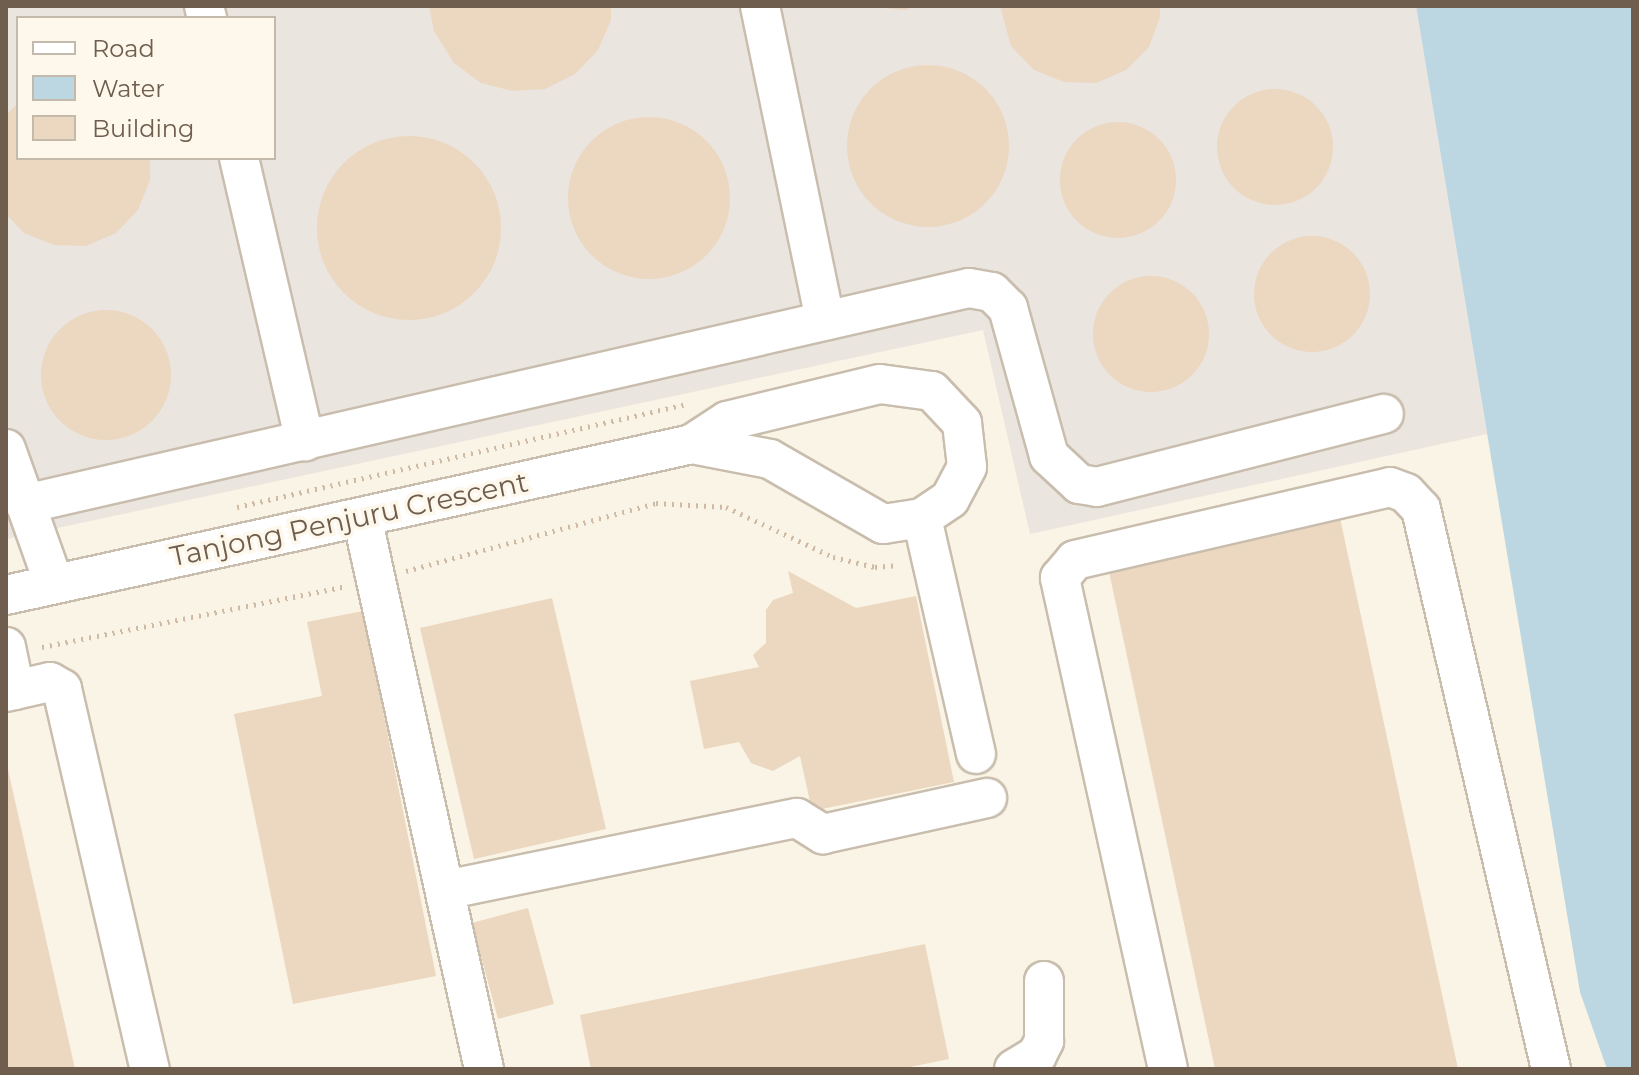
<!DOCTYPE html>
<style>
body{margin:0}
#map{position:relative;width:1639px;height:1075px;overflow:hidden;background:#f9f4e5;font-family:Montserrat,sans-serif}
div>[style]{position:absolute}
.industrial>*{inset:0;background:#eae5df}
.water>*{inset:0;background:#bcd7e1}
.building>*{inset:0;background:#ecd7c0}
.round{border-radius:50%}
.path>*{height:5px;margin-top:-2.5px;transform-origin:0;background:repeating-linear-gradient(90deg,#d0baa3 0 2px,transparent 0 8px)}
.roads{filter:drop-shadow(2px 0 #c9bdad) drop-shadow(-2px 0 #c9bdad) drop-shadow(0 2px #c9bdad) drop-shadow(0 -2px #c9bdad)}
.minor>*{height:38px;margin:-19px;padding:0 19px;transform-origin:19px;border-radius:19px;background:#fff}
span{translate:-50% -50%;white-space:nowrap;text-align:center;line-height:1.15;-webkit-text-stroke:7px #fdf8eb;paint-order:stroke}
.street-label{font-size:28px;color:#6f5d4d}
.frame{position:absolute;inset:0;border:8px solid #6f5d4d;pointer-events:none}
.legend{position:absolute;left:16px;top:16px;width:260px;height:144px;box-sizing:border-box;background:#fdf8eb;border:2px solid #c4baac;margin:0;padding:10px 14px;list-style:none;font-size:24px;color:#6f5d4d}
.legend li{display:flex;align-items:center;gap:16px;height:40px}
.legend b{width:40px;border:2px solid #c4baac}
</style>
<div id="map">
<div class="industrial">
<div style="clip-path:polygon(evenodd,6px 6px,1416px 6px,1487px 434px,1030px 534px,983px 330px,6px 539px,6px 6px,18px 18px,274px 18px,274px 158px,18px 158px,18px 18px)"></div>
</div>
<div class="water">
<div style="clip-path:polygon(1416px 6px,1633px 6px,1633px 1069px,1607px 1069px,1580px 992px)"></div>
</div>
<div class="building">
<div style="clip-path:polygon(429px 6px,611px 6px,611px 20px,598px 50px,575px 74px,545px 89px,513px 91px,481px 83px,454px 63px,434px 31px)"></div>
<div style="clip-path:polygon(864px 6px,915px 6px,905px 10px)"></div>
<div style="clip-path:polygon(1000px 6px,1160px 6px,1160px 17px,1149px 47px,1126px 70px,1096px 83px,1064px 82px,1034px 70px,1011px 46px)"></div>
<div class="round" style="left:847px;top:65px;width:162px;height:162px"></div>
<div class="round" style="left:1217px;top:89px;width:116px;height:116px"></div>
<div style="clip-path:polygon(18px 103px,18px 158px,150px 158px,150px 180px,138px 210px,116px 233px,86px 246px,54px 245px,24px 233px,6px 214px,6px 115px)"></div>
<div class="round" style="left:568px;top:117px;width:162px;height:162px"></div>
<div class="round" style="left:1060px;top:122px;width:116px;height:116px"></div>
<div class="round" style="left:317px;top:136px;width:184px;height:184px"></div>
<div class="round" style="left:1254px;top:236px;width:116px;height:116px"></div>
<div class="round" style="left:1093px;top:276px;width:116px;height:116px"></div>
<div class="round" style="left:41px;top:310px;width:130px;height:130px"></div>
<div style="clip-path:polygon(1340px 518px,1458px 1069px,1215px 1069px,1108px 567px)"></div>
<div style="clip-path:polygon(788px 571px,856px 608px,916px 596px,954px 782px,812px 811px,800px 756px,773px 771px,751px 763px,739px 742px,704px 749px,690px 681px,759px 667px,753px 655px,766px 643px,766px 610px,773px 600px,793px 593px)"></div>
<div style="clip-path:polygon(552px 598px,606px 829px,474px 859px,420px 628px)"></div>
<div style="clip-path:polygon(363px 611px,436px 976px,293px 1004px,234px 714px,322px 696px,307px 622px)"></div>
<div style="clip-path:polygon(6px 765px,7px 765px,75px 1069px,6px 1069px)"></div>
<div style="clip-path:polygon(528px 908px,554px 1004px,498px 1019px,472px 923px)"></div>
<div style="clip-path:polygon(925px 944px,949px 1059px,900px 1069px,591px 1069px,580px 1015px)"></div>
</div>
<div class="path">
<div style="left:237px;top:507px;width:463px;rotate:-12.9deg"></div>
<div style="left:406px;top:571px;width:259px;rotate:-15.2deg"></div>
<div style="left:656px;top:503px;width:70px;rotate:3.3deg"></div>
<div style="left:726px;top:507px;width:118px;rotate:25deg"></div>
<div style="left:833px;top:557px;width:43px;rotate:13.4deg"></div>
<div style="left:875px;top:567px;width:24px;rotate:-5deg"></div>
<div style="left:42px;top:647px;width:310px;rotate:-11.3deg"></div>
</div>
<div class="roads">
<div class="minor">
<div style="left:204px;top:6px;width:12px;rotate:76deg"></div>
<div style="left:760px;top:6px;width:321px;rotate:78.3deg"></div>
<div style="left:239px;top:158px;width:291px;rotate:76.9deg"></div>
<div style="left:6px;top:449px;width:143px;rotate:70.4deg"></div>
<div style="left:25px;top:504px;width:968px;rotate:-12.89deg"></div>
<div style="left:969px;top:288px;width:23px;rotate:10deg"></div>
<div style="left:992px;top:292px;width:23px;rotate:45deg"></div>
<div style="left:1008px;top:308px;width:154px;rotate:74.5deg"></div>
<div style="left:1049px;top:456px;width:41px;rotate:43deg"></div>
<div style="left:1079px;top:484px;width:18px;rotate:9deg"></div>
<div style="left:1097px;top:487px;width:296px;rotate:-14.3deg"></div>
<div style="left:362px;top:517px;width:565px;rotate:77.54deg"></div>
<div style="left:922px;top:518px;width:242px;rotate:77.1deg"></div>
<div style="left:6px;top:595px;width:702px;rotate:-12.41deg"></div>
<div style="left:692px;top:444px;width:42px;rotate:-33.3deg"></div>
<div style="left:727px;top:421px;width:157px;rotate:-13.6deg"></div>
<div style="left:880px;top:384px;width:52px;rotate:7.7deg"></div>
<div style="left:932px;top:391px;width:44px;rotate:46.8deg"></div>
<div style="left:962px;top:423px;width:44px;rotate:83.5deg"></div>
<div style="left:967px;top:467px;width:36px;rotate:118deg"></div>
<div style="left:950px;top:499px;width:34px;rotate:146deg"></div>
<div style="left:922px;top:518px;width:39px;rotate:171deg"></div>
<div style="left:883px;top:524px;width:130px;rotate:-150.1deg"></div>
<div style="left:770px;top:459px;width:79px;rotate:-169.1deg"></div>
<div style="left:6px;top:647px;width:44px;rotate:78.2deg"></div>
<div style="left:6px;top:692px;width:45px;rotate:-12.8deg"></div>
<div style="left:50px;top:682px;width:14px;rotate:30deg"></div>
<div style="left:62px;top:689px;width:390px;rotate:77deg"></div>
<div style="left:445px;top:890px;width:359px;rotate:-11.6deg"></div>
<div style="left:797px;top:818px;width:31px;rotate:32deg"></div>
<div style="left:823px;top:834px;width:168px;rotate:-12.4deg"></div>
<div style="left:1014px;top:1069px;width:27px;rotate:-31deg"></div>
<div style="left:1037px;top:1055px;width:16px;rotate:-63deg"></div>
<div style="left:1044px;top:1041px;width:60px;rotate:-90deg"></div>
<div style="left:1168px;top:1069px;width:503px;rotate:-102.41deg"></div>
<div style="left:1060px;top:578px;width:23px;rotate:-50deg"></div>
<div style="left:1075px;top:560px;width:323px;rotate:-13deg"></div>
<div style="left:1390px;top:487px;width:17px;rotate:21deg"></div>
<div style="left:1406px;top:493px;width:22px;rotate:47deg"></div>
<div style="left:1421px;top:509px;width:575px;rotate:76.93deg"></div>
</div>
</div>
<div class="street-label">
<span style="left:349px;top:519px;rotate:-12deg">Tanjong Penjuru Crescent</span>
</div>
<div class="frame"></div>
<ul class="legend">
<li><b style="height:10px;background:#fff"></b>Road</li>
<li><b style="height:22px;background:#bcd7e1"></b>Water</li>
<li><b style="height:22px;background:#ecd7c0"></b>Building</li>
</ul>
</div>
